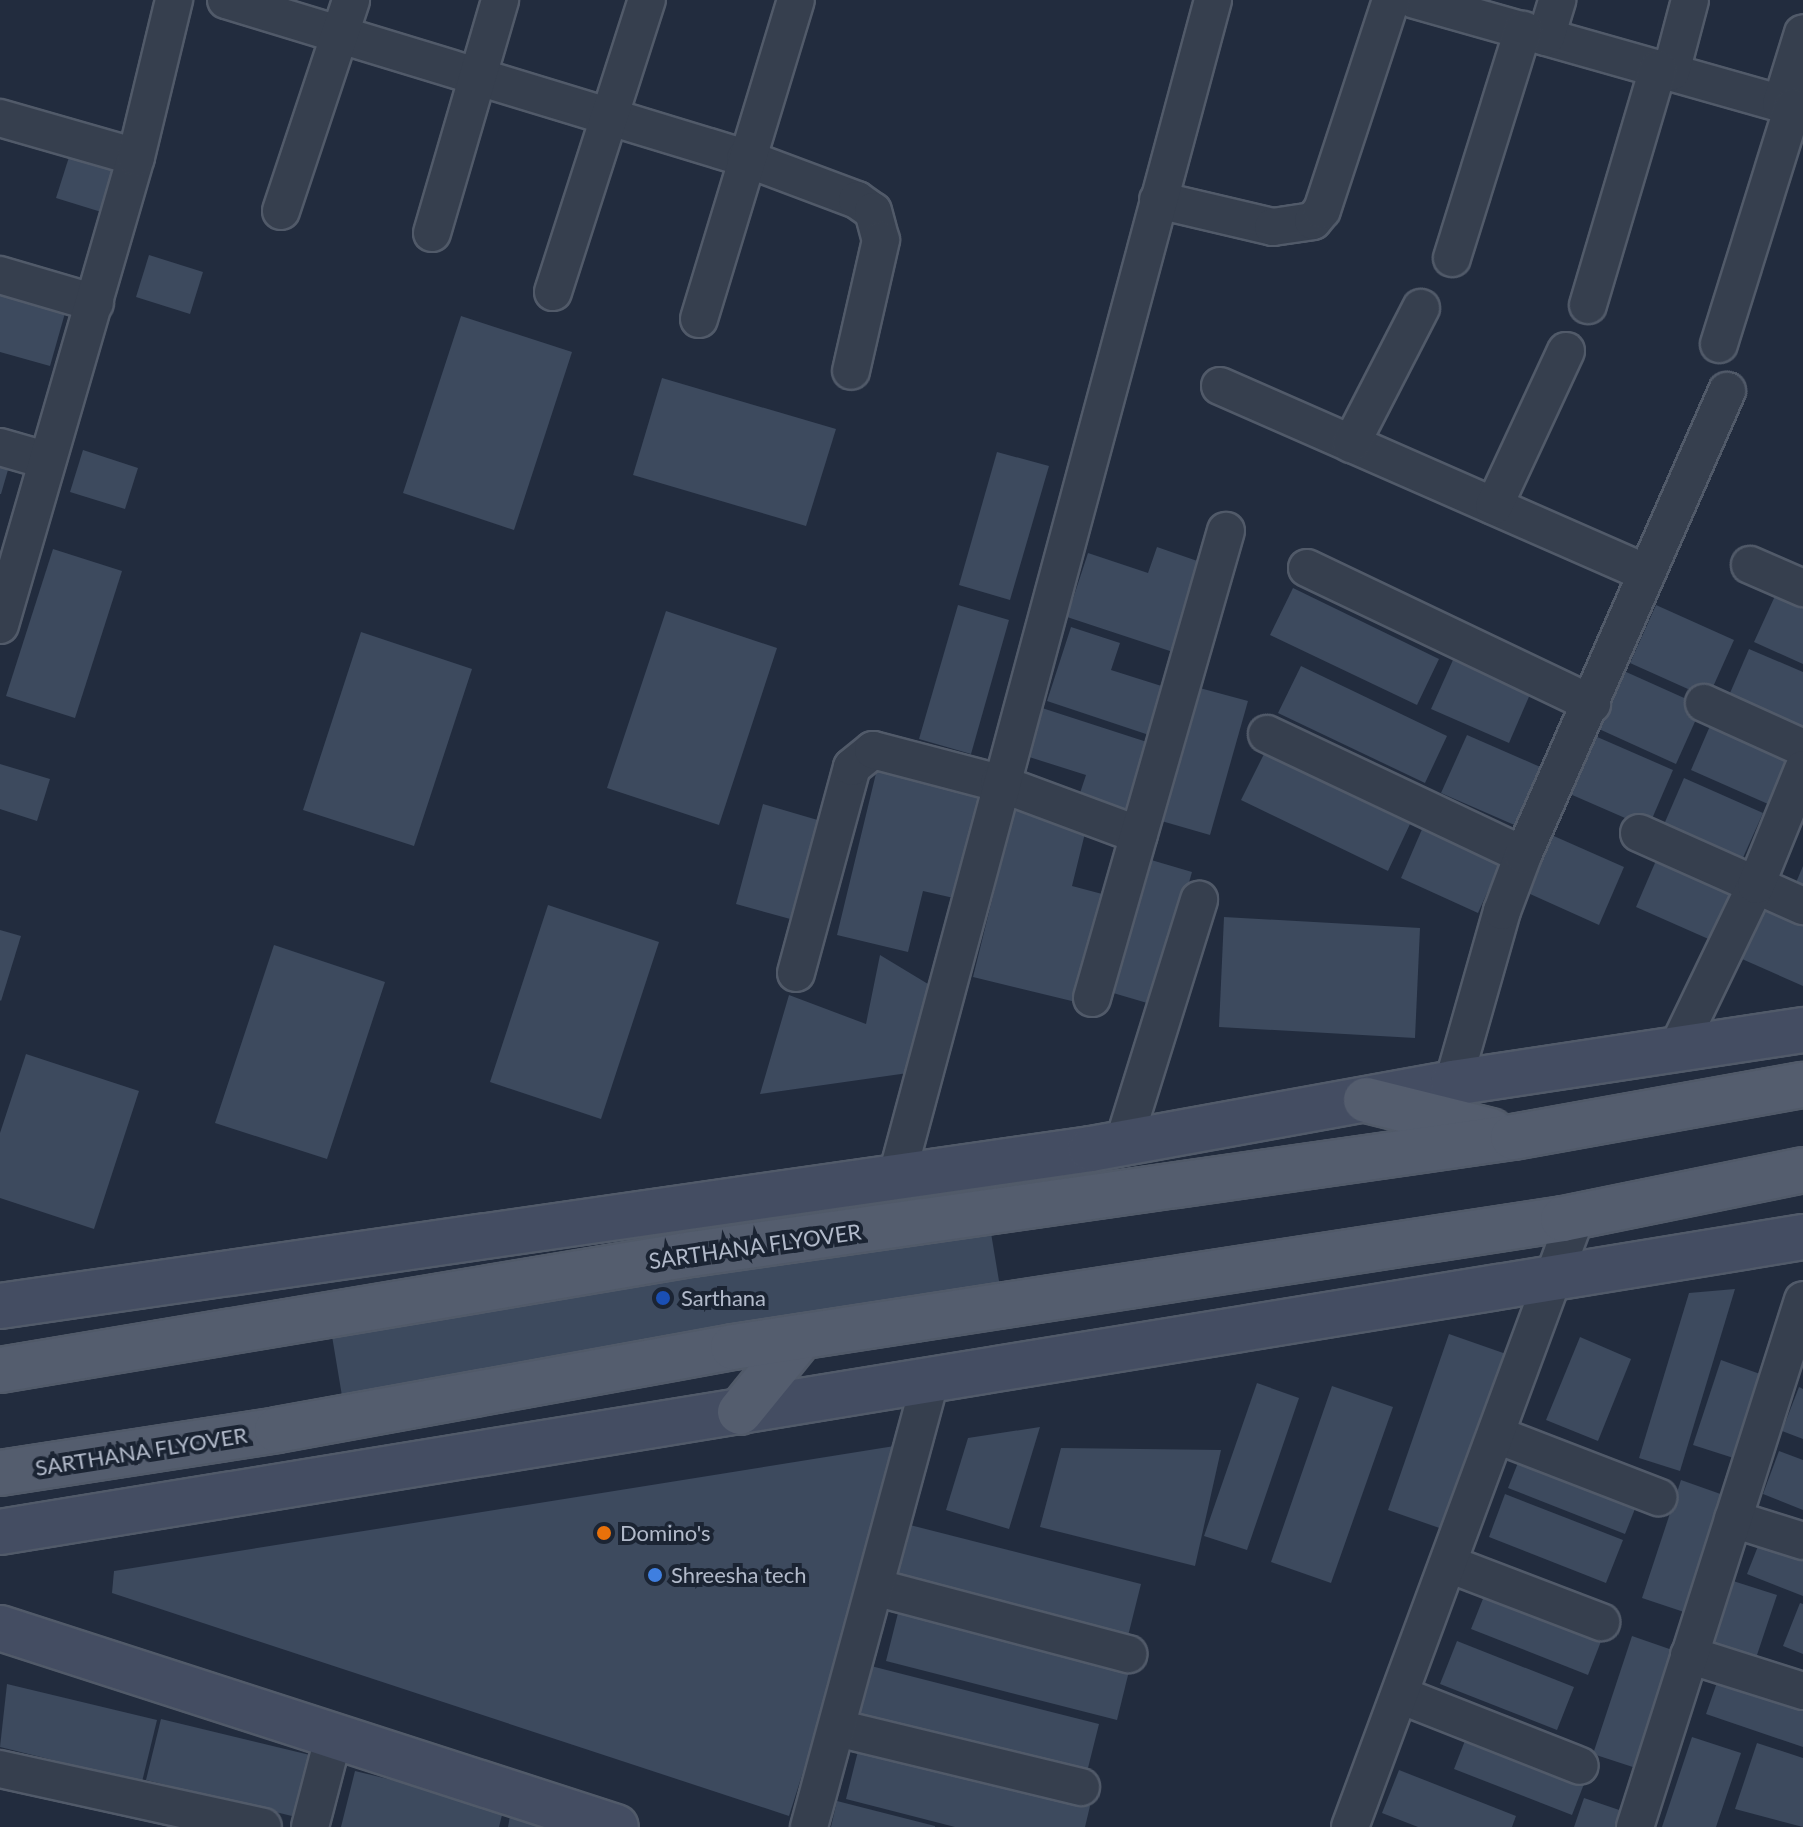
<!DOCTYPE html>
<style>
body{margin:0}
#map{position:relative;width:1803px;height:1827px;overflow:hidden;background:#222c3e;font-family:Lato,sans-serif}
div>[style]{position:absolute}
.building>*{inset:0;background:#3d4a5e}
.roads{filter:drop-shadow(2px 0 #515a69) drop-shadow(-2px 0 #515a69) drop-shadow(0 2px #515a69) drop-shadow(0 -2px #515a69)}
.street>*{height:36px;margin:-18px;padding:0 18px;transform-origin:18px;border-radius:18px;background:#363f4e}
.secondary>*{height:44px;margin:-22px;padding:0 22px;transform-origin:22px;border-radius:22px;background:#444d62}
.primary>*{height:44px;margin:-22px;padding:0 22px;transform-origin:22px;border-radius:22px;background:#545d6e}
.dots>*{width:22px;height:22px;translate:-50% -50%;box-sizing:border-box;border:4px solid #1b2433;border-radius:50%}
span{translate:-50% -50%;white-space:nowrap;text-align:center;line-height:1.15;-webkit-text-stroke:8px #1b2433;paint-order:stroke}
.street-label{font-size:22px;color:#b2baca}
.poi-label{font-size:22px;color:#b2baca}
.left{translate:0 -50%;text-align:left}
</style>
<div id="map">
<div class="building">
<div style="clip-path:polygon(69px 157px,124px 174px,111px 215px,56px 198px)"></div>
<div style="clip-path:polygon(149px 255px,203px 272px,190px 314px,136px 297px)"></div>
<div style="clip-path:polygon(0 286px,67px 306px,50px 366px,0 352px)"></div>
<div style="clip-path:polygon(461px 316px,572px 352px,514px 530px,403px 493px)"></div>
<div style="clip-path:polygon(662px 378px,836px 429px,806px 526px,633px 475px)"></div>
<div style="clip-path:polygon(83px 450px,138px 468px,125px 509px,70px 492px)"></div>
<div style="clip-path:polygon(997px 452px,1049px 466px,1010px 600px,959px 585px)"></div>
<div style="clip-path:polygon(0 460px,10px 463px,1px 494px,0 494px)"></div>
<div style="clip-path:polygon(1157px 547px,1206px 564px,1176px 653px,1067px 617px,1088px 553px,1148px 573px)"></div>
<div style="clip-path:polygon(53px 549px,122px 571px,75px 718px,6px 696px)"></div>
<div style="clip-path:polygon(1780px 585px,1803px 595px,1803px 664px,1754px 642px)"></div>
<div style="clip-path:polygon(1293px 588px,1439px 659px,1417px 705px,1270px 635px)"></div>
<div style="clip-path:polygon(958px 605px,1009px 620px,971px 754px,919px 739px)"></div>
<div style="clip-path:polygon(1656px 605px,1734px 640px,1708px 698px,1630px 663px)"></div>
<div style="clip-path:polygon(666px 611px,777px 648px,719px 825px,607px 788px)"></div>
<div style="clip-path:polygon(1071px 627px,1120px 643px,1111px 670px,1171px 689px,1155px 737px,1047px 701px)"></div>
<div style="clip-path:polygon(361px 632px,472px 669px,414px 846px,303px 810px)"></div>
<div style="clip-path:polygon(1749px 649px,1803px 672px,1803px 739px,1724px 707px)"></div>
<div style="clip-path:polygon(1457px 651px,1534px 685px,1509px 743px,1431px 709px)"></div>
<div style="clip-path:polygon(1301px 666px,1447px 736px,1425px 783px,1278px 713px)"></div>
<div style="clip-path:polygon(1624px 671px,1702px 706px,1676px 764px,1599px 729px)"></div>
<div style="clip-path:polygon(1196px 687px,1248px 701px,1210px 835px,1158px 820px)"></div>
<div style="clip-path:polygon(1042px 708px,1150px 743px,1126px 818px,1077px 802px,1086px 775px,1026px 756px)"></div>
<div style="clip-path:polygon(1716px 712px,1794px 746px,1768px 804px,1691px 770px)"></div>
<div style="clip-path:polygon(1467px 735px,1545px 769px,1519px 827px,1441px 793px)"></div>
<div style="clip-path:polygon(1595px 736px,1673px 770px,1648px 828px,1570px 794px)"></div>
<div style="clip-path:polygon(1264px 754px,1410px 824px,1388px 871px,1241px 800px)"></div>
<div style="clip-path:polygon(0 764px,50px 779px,37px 821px,0 809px)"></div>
<div style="clip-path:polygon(878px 765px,984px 791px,958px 899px,923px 891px,908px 952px,837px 935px)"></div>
<div style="clip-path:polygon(1684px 778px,1763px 813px,1737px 871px,1659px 836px)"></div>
<div style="clip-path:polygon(763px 804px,821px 821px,794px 920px,736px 904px)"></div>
<div style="clip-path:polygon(1015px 807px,1087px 825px,1072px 886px,1106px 895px,1080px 1003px,973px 977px)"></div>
<div style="clip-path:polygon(1426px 820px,1504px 855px,1478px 913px,1401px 878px)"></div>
<div style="clip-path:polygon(1547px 833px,1624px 867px,1599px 925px,1521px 890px)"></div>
<div style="clip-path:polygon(1661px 849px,1739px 884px,1713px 941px,1636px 907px)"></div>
<div style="clip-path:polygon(1141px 857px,1192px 872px,1154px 1005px,1103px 990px)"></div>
<div style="clip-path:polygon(1803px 866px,1803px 897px,1792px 892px)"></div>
<div style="clip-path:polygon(1767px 901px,1803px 917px,1803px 986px,1742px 959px)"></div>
<div style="clip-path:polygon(548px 905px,659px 942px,601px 1119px,490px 1082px)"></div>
<div style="clip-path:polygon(1224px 917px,1420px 928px,1415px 1038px,1219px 1027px)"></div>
<div style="clip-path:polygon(0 930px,21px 936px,1px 1001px,0 1000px)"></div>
<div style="clip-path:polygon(274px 945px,385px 982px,327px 1159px,215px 1123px)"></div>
<div style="clip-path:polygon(880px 955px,928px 984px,922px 1071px,760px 1094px,789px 995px,866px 1024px)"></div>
<div style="clip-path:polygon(26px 1054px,139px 1091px,94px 1229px,0 1198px,0 1133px)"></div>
<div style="clip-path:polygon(986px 1203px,1001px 1293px,342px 1396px,327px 1306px)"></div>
<div style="clip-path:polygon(1735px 1289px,1680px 1471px,1639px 1458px,1689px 1293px)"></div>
<div style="clip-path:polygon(1449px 1334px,1509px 1355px,1448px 1531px,1388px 1510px)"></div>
<div style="clip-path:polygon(1580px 1337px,1631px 1359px,1598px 1441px,1546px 1420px)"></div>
<div style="clip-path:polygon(1721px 1360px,1774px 1379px,1746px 1462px,1693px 1445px)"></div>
<div style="clip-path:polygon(1257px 1383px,1299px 1398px,1247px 1550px,1204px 1536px)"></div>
<div style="clip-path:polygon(1332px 1386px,1393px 1407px,1331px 1583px,1271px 1562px)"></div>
<div style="clip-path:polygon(1799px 1387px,1803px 1389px,1803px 1439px,1782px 1431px)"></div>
<div style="clip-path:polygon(1040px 1427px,1009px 1529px,946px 1510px,968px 1438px)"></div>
<div style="clip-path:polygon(907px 1444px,789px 1816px,112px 1593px,114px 1571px)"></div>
<div style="clip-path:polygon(1525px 1445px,1642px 1491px,1625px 1534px,1508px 1488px)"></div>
<div style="clip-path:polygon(1061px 1448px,1221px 1450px,1195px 1566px,1040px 1527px)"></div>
<div style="clip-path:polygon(1779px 1451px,1803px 1460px,1803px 1510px,1763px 1494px)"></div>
<div style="clip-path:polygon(1681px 1480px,1729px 1497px,1690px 1614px,1642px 1598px)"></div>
<div style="clip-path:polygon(1505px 1494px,1623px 1540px,1606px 1583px,1489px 1537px)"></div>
<div style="clip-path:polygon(910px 1525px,1141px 1584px,1128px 1636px,896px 1577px)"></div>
<div style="clip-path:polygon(1764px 1531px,1803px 1546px,1803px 1596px,1747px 1574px)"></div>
<div style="clip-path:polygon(1730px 1580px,1777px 1595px,1754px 1664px,1707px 1649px)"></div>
<div style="clip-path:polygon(1488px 1586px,1605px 1631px,1588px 1675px,1471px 1629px)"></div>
<div style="clip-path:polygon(1800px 1603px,1803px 1604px,1803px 1654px,1783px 1646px)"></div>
<div style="clip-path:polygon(899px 1609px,1130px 1667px,1117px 1720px,886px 1661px)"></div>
<div style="clip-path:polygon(1632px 1636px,1681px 1653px,1642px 1770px,1593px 1754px)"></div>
<div style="clip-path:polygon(1457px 1641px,1574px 1687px,1557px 1730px,1440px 1684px)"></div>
<div style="clip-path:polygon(867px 1665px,1099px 1724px,1086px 1776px,855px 1717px)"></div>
<div style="clip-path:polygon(1721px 1671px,1803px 1699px,1803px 1747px,1706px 1714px)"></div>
<div style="clip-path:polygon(7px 1684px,157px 1720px,142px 1782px,0 1747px)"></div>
<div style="clip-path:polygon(161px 1719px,310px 1755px,296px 1817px,146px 1780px)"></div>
<div style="clip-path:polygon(1471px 1725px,1589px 1771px,1572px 1815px,1454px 1769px)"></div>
<div style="clip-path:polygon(1692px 1737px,1741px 1753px,1716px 1827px,1662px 1827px)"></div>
<div style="clip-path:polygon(1757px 1743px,1803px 1758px,1803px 1827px,1735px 1809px)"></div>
<div style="clip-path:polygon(859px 1747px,1090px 1806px,1085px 1827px,955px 1827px,846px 1799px)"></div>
<div style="clip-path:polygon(1399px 1770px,1516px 1816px,1512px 1827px,1418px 1827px,1382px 1813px)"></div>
<div style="clip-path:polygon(355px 1771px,504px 1807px,499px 1827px,341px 1827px)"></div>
<div style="clip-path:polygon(1584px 1798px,1631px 1814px,1627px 1827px,1574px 1827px)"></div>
<div style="clip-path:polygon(837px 1801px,935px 1826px,935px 1827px,831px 1827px)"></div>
<div style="clip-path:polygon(510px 1816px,551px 1826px,550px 1827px,508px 1827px)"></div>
</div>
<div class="roads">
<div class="street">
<div style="left:226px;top:0;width:543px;rotate:16.93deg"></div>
<div style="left:745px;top:158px;width:120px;rotate:20.6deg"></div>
<div style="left:857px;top:200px;width:19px;rotate:35deg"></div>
<div style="left:873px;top:211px;width:30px;rotate:75deg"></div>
<div style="left:881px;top:240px;width:134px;rotate:102.9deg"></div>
<div style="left:1415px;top:0;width:403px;rotate:15.8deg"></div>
<div style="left:1546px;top:37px;width:39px;rotate:-73deg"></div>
<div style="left:1671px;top:72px;width:74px;rotate:-75.2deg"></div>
<div style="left:1781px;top:104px;width:74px;rotate:-72.8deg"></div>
<div style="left:0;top:118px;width:141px;rotate:16deg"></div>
<div style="left:1158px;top:200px;width:118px;rotate:13.2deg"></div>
<div style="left:1273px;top:227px;width:40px;rotate:-8.5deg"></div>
<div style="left:1313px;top:221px;width:14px;rotate:-51deg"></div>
<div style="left:1322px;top:210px;width:221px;rotate:-71.8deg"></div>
<div style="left:281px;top:211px;width:222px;rotate:-71.6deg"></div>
<div style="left:432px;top:233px;width:243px;rotate:-73.7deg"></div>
<div style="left:1452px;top:258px;width:239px;rotate:-72.7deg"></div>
<div style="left:0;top:275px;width:99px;rotate:16.4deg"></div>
<div style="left:553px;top:292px;width:307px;rotate:-72.2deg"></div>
<div style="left:1588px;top:305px;width:246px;rotate:-73.5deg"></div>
<div style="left:699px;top:319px;width:333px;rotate:-73.1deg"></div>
<div style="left:1719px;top:344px;width:248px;rotate:-72.7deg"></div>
<div style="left:1220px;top:386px;width:466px;rotate:23.7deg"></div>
<div style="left:1351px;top:444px;width:153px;rotate:-62.8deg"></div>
<div style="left:0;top:447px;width:47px;rotate:16.1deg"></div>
<div style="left:1494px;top:506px;width:171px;rotate:-65.1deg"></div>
<div style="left:1750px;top:565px;width:58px;rotate:23.5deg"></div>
<div style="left:1307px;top:568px;width:316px;rotate:25.5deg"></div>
<div style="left:0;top:625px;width:487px;rotate:-73.8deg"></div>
<div style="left:136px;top:157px;width:162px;rotate:-76.4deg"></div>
<div style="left:1704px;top:703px;width:109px;rotate:24.4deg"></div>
<div style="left:1267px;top:734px;width:283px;rotate:25.3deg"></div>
<div style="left:1639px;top:833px;width:180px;rotate:24deg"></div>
<div style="left:796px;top:973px;width:213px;rotate:-74.8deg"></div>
<div style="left:852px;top:767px;width:27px;rotate:-39deg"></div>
<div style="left:873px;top:750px;width:130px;rotate:14.7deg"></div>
<div style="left:999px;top:783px;width:149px;rotate:20.4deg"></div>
<div style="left:1092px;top:998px;width:486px;rotate:-74deg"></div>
<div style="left:1677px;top:1049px;width:182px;rotate:-64.3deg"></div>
<div style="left:1756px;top:885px;width:125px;rotate:-67.9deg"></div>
<div style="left:1453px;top:1083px;width:179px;rotate:-74.1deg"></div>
<div style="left:1502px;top:911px;width:60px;rotate:-69.4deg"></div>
<div style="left:1523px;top:855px;width:507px;rotate:-66.27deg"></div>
<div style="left:1123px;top:1144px;width:256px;rotate:-72.7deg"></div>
<div style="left:896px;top:1179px;width:1221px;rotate:-74.95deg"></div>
<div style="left:1497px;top:1435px;width:173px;rotate:21.1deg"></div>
<div style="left:1733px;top:1519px;width:73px;rotate:17.4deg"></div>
<div style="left:1449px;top:1564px;width:163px;rotate:20.9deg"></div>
<div style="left:878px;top:1588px;width:259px;rotate:14.8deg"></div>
<div style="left:1689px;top:1655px;width:120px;rotate:17.5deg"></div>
<div style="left:1400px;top:1695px;width:193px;rotate:21.5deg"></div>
<div style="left:837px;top:1728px;width:251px;rotate:13.6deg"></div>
<div style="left:0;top:1769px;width:269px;rotate:12.4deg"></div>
<div style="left:310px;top:1827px;width:91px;rotate:-75.4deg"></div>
<div style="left:809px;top:1827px;width:462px;rotate:-74.8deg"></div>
<div style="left:1350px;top:1827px;width:651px;rotate:-69.7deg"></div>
<div style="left:1635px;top:1827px;width:553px;rotate:-72.32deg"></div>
</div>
<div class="secondary">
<div style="left:0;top:1306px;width:1102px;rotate:-8.19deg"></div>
<div style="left:1091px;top:1149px;width:368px;rotate:-10.3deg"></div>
<div style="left:1453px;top:1083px;width:354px;rotate:-8.6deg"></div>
<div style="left:0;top:1532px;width:1827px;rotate:-9.29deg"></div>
<div style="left:0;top:1628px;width:647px;rotate:17.9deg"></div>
</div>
<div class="primary">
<div style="left:1366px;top:1100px;width:129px;rotate:13.9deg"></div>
<div style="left:0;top:1370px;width:702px;rotate:-9.52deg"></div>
<div style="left:692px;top:1254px;width:829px;rotate:-8.11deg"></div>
<div style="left:1513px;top:1137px;width:295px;rotate:-10.2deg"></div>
<div style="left:740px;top:1412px;width:97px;rotate:-50.9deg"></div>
<div style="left:0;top:1473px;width:280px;rotate:-8.8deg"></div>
<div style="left:277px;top:1430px;width:463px;rotate:-10.3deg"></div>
<div style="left:733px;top:1347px;width:840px;rotate:-8.77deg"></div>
<div style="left:1563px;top:1219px;width:245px;rotate:-11.5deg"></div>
</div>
</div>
<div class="dots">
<div style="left:663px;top:1298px;background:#1a4fb4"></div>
<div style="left:604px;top:1533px;background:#e8710a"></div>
<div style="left:655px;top:1575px;background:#3f7fe0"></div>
</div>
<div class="street-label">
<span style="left:755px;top:1246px;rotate:-8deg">SARTHANA FLYOVER</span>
<span style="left:141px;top:1451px;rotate:-9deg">SARTHANA FLYOVER</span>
</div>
<div class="poi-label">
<span class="left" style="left:681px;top:1298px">Sarthana</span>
<span class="left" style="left:620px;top:1533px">Domino's</span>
<span class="left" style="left:671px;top:1575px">Shreesha tech</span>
</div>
</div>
